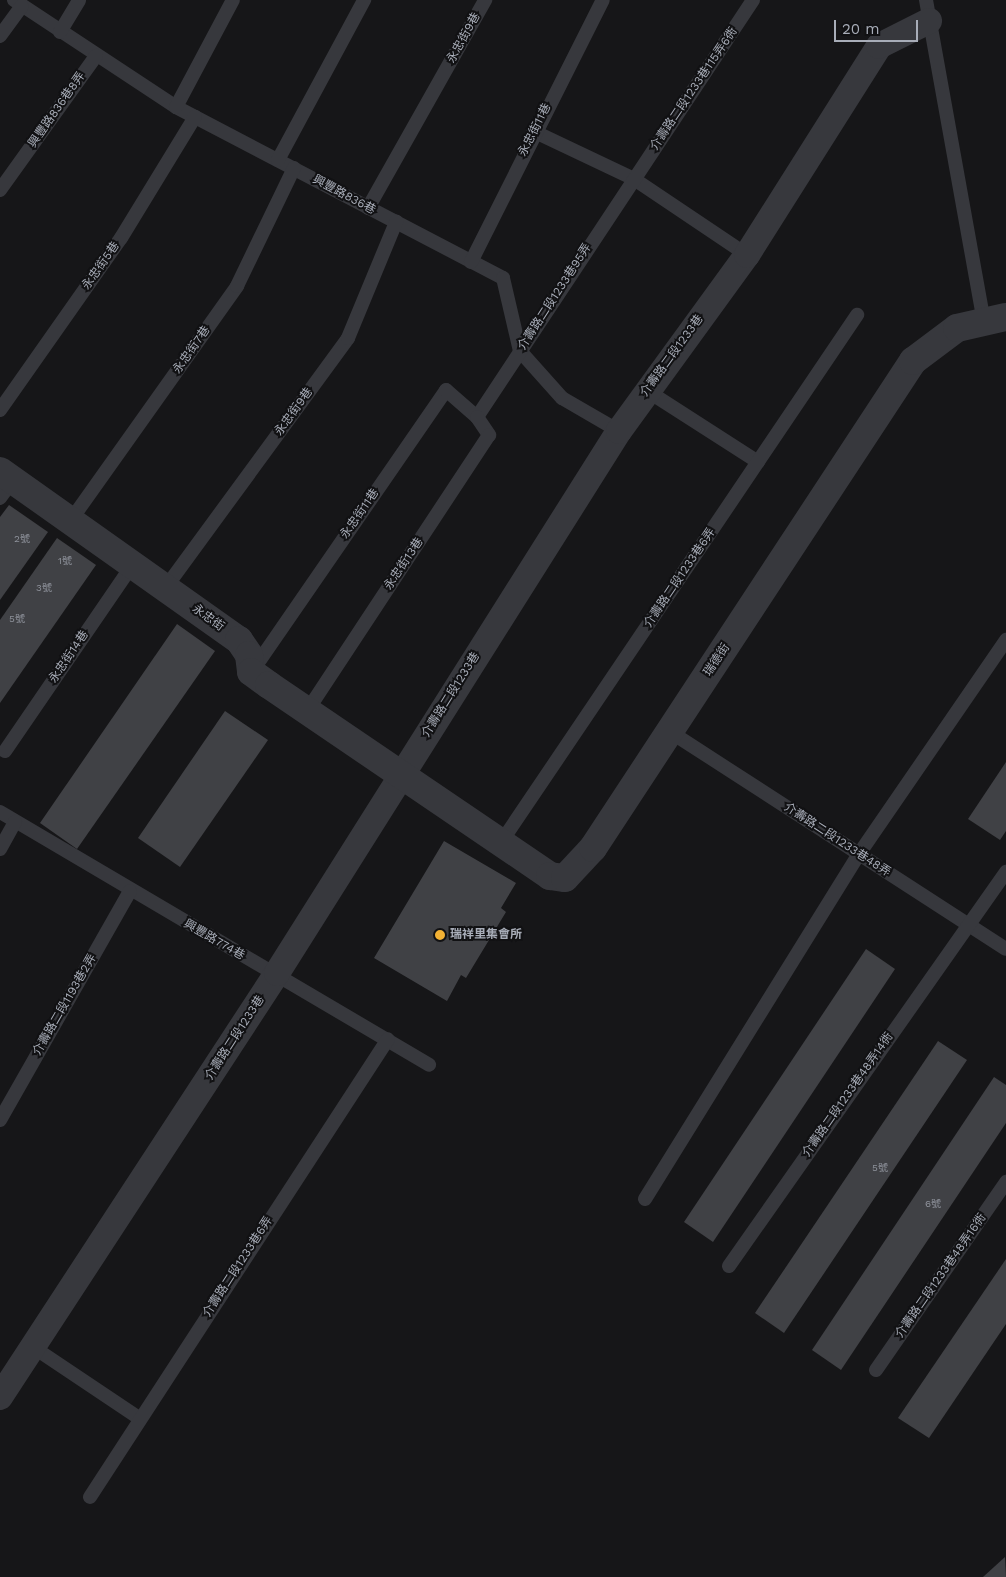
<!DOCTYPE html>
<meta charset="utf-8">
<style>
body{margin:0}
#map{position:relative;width:1006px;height:1577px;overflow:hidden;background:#161618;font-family:"Work Sans","Noto Sans TC",sans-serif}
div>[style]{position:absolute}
.building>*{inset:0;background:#404145}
.service>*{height:14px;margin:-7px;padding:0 7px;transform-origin:7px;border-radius:7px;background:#37383d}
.minor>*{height:26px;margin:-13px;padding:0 13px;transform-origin:13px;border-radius:13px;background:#37383d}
.tertiary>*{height:28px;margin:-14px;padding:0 14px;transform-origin:14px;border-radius:14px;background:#37383d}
.dots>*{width:14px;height:14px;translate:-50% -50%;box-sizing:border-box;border:2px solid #111113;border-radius:50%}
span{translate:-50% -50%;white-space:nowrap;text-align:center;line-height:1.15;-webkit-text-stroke:4px #111113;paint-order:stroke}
.number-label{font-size:10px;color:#8e929b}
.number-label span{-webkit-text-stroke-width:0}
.street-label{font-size:12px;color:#a8adb8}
.poi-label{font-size:12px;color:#a8adb8;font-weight:700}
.left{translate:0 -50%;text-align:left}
.scale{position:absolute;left:834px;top:20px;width:84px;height:22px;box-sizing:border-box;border:2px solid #a8adb8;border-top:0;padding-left:6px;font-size:15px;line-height:18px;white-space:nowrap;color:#a8adb8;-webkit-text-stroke:4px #111113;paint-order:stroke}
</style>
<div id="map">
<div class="building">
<div style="clip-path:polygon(9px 505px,48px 532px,0 600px,0 517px)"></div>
<div style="clip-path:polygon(57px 538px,96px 565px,0 703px,0 620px)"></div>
<div style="clip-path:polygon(177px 624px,215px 651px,77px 849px,40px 823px)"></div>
<div style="clip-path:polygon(225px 711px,268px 740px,180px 867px,138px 838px)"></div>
<div style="clip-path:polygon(1006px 762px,1006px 831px,1000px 840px,968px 819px)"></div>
<div style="clip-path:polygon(444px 841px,516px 883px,501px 908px,506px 912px,466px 978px,461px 975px,447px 1001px,374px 958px)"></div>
<div style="clip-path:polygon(866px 949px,895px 969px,713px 1242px,684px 1222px)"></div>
<div style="clip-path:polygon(938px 1041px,967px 1060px,784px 1333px,755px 1313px)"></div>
<div style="clip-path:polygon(994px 1077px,1006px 1085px,1006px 1123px,841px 1370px,812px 1350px)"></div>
<div style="clip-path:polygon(1006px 1259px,1006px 1324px,929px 1438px,898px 1418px)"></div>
<div style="clip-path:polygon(1005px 1557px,1006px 1577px,983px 1577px)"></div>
</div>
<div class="service">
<div style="left:14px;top:0;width:194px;rotate:33.4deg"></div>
<div style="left:176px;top:107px;width:369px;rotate:27.6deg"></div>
<div style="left:503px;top:278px;width:75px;rotate:76.9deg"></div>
<div style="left:520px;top:351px;width:63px;rotate:48.2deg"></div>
<div style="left:562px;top:398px;width:66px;rotate:30.1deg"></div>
<div style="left:926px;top:0;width:327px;rotate:79.8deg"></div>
<div style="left:60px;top:32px;width:37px;rotate:-59deg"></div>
<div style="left:0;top:36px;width:37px;rotate:-54deg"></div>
<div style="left:176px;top:107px;width:121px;rotate:-62deg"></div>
<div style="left:533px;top:131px;width:112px;rotate:25.4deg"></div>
<div style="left:634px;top:179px;width:136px;rotate:33.9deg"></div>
<div style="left:278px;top:160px;width:182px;rotate:-61.7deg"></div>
<div style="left:0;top:190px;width:165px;rotate:-54.4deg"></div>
<div style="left:368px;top:208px;width:239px;rotate:-60.6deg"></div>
<div style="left:471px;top:262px;width:293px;rotate:-63.3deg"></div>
<div style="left:646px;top:390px;width:133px;rotate:32.7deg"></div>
<div style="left:0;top:410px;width:210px;rotate:-54.9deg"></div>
<div style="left:121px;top:238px;width:142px;rotate:-58.6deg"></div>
<div style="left:477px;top:417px;width:500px;rotate:-56.5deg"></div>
<div style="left:0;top:498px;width:22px;rotate:-54deg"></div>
<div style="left:71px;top:520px;width:287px;rotate:-54.6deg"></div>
<div style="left:237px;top:286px;width:131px;rotate:-64.2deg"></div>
<div style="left:166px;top:587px;width:308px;rotate:-53.8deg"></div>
<div style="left:348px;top:338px;width:126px;rotate:-67.5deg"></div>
<div style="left:253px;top:670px;width:340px;rotate:-55.4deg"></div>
<div style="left:446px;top:390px;width:41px;rotate:41.1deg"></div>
<div style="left:477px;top:417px;width:22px;rotate:56deg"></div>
<div style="left:489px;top:435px;width:331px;rotate:123.4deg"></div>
<div style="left:669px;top:731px;width:401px;rotate:32.9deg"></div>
<div style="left:5px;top:751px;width:227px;rotate:-55.6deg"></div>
<div style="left:0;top:812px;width:498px;rotate:30.5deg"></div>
<div style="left:502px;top:841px;width:635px;rotate:-55.98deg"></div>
<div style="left:0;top:849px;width:31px;rotate:-61deg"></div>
<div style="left:0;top:1120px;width:263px;rotate:-60.4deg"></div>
<div style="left:645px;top:1199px;width:406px;rotate:-58.2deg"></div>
<div style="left:859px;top:854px;width:260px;rotate:-55.5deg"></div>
<div style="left:729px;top:1266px;width:482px;rotate:-54.9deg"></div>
<div style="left:33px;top:1347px;width:128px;rotate:33.8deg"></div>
<div style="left:876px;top:1370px;width:229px;rotate:-55.3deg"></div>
<div style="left:90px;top:1497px;width:546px;rotate:-56.95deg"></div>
</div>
<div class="minor">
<div style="left:0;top:1397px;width:506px;rotate:-56.84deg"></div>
<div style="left:277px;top:973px;width:641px;rotate:-57.75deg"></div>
<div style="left:619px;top:431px;width:218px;rotate:-54deg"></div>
<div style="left:747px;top:255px;width:247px;rotate:-57.7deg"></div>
<div style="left:879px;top:46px;width:56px;rotate:-26.6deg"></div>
</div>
<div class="tertiary">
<div style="left:0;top:471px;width:293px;rotate:35.3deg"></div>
<div style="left:239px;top:640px;width:18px;rotate:56deg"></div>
<div style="left:249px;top:655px;width:17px;rotate:83deg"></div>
<div style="left:251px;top:672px;width:22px;rotate:36deg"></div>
<div style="left:269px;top:685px;width:340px;rotate:34.2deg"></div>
<div style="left:550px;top:876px;width:15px;rotate:8deg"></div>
<div style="left:565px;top:878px;width:41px;rotate:-47deg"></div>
<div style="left:593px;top:848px;width:583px;rotate:-56.69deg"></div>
<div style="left:913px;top:361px;width:55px;rotate:-36.9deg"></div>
<div style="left:957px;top:328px;width:50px;rotate:-12.7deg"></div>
</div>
<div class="dots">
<div style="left:440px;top:935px;background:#f2b134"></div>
</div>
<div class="number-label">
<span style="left:22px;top:539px">2號</span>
<span style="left:65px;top:561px">1號</span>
<span style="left:44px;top:588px">3號</span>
<span style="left:17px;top:619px">5號</span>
<span style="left:880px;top:1168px">5號</span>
<span style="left:933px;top:1204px">6號</span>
</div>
<div class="street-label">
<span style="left:464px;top:38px;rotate:-61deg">永忠街9巷</span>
<span style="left:694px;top:89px;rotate:-56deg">介壽路二段1233巷115弄6衖</span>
<span style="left:57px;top:110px;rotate:-55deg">興豐路836巷8弄</span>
<span style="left:535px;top:130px;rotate:-63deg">永忠街11巷</span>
<span style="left:344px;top:195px;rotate:28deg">興豐路836巷</span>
<span style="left:101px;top:266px;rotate:-55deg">永忠街5巷</span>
<span style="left:555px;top:297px;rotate:-57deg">介壽路二段1233巷95弄</span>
<span style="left:192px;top:350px;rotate:-55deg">永忠街7巷</span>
<span style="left:672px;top:356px;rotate:-54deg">介壽路二段1233巷</span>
<span style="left:294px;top:412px;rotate:-54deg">永忠街9巷</span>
<span style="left:360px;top:514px;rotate:-55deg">永忠街11巷</span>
<span style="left:404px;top:564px;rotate:-56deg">永忠街13巷</span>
<span style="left:680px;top:578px;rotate:-56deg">介壽路二段1233巷6弄</span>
<span style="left:208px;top:618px;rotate:36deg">永忠街</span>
<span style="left:69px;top:657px;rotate:-56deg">永忠街14巷</span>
<span style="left:717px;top:660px;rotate:-56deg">瑞德街</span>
<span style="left:451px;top:695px;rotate:-58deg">介壽路二段1233巷</span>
<span style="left:837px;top:840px;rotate:33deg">介壽路二段1233巷48弄</span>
<span style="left:214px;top:940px;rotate:30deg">興豐路774巷</span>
<span style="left:65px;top:1005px;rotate:-60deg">介壽路二段1193巷2弄</span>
<span style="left:235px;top:1038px;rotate:-57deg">介壽路二段1233巷</span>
<span style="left:848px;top:1095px;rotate:-55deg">介壽路二段1233巷48弄14衖</span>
<span style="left:238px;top:1267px;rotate:-57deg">介壽路二段1233巷6弄</span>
<span style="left:941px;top:1276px;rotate:-55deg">介壽路二段1233巷48弄16衖</span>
</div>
<div class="poi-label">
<span class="left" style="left:450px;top:935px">瑞祥里集會所</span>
</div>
<div class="scale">20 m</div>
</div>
